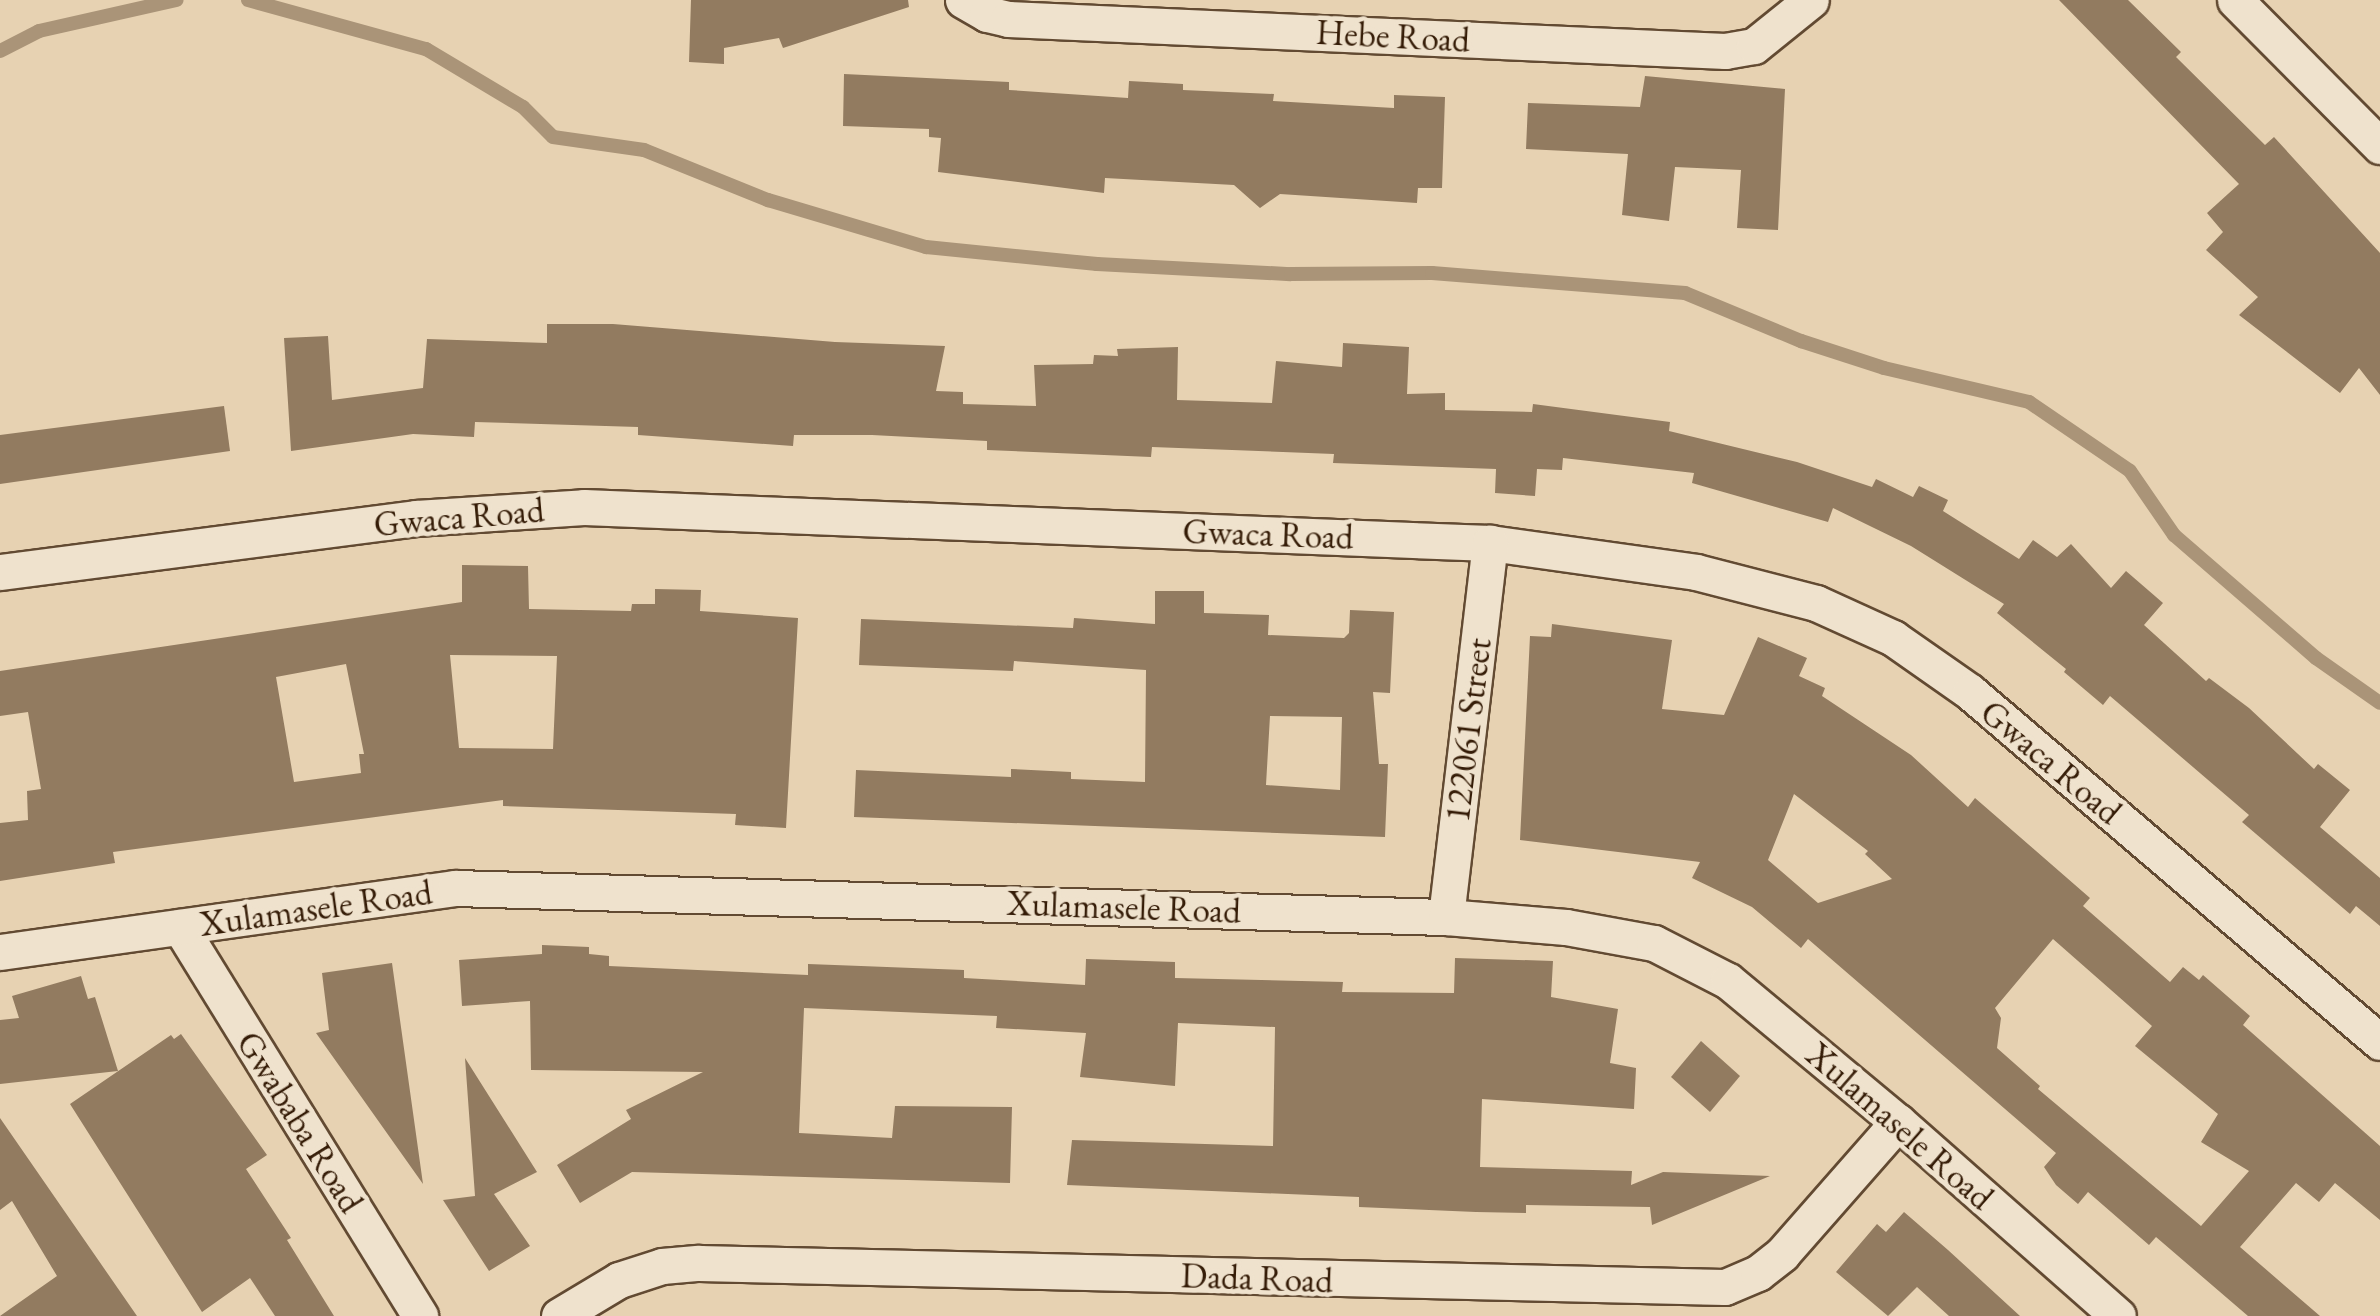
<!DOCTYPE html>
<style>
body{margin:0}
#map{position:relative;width:2380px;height:1316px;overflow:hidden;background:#e7d2b2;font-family:"EB Garamond",serif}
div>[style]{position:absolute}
.stream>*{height:14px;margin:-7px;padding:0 7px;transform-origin:7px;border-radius:7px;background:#aa9478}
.building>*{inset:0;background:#927b60}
.roads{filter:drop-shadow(2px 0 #624a32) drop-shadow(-2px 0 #624a32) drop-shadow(0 2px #624a32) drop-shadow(0 -2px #624a32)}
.minor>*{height:35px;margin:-17.5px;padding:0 17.5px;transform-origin:17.5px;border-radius:17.5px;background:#efe2cd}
span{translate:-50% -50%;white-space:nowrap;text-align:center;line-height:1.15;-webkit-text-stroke:9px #efe2cd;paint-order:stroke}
.street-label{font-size:35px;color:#351c07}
</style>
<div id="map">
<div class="stream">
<div style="left:248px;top:0;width:185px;rotate:15.4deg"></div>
<div style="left:426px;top:49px;width:113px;rotate:30.9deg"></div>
<div style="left:523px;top:107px;width:42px;rotate:45deg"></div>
<div style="left:553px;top:137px;width:92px;rotate:8.1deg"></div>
<div style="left:644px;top:150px;width:134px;rotate:22deg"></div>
<div style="left:768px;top:200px;width:165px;rotate:16.6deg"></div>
<div style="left:926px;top:247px;width:172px;rotate:5.7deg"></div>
<div style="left:1097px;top:264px;width:194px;rotate:3deg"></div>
<div style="left:1291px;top:274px;width:141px;rotate:-0.4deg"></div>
<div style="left:1432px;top:273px;width:254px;rotate:4.5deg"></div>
<div style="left:1685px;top:293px;width:126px;rotate:22.5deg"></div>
<div style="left:1801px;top:341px;width:87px;rotate:18deg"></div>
<div style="left:1884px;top:368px;width:149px;rotate:13.2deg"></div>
<div style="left:2029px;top:402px;width:122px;rotate:34.3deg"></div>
<div style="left:2130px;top:471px;width:78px;rotate:55.5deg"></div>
<div style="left:2174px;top:535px;width:188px;rotate:40.9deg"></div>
<div style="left:2316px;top:658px;width:78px;rotate:35.1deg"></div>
<div style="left:0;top:51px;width:44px;rotate:-27.1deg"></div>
<div style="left:39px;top:31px;width:141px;rotate:-12.7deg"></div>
</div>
<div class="building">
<div style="clip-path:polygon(691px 0,908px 0,909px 7px,783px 48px,779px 38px,724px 48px,724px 64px,689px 62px)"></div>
<div style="clip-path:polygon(2059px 0,2128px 0,2181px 52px,2176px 57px,2265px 145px,2274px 137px,2380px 253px,2380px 395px,2359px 368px,2340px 393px,2239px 315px,2258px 297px,2206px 250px,2223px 232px,2207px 213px,2239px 184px)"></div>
<div style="clip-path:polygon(844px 74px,1009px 82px,1009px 90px,1128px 98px,1129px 81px,1183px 84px,1183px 90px,1274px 94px,1273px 101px,1394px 108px,1394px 95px,1445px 97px,1442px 188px,1418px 188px,1417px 203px,1280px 194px,1260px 208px,1234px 185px,1105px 178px,1104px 193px,938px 172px,941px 138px,929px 137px,929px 129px,843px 126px)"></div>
<div style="clip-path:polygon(1645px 76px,1785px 89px,1778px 230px,1737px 228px,1741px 170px,1675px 167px,1669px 221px,1622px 215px,1628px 154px,1526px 149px,1528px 103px,1640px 107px)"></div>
<div style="clip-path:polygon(547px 324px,613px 324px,835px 342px,945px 346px,936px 391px,963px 392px,963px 404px,1036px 406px,1034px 365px,1093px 364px,1094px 355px,1118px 356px,1117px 349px,1178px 347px,1177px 400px,1272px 403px,1276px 361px,1342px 367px,1343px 343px,1409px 347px,1407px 394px,1445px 393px,1445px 410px,1532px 412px,1533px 404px,1670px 422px,1669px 431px,1797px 462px,1872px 487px,1876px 479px,1913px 497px,1919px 486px,1948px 500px,1943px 511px,2019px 559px,2033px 540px,2057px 557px,2071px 544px,2111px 588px,2126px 571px,2163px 603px,2144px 625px,2206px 681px,2209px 678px,2249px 708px,2314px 769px,2318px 764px,2350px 790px,2320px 827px,2380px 878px,2380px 926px,2356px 906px,2350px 914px,2242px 822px,2249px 815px,2110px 696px,2103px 705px,2064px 672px,2066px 669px,1997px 613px,2004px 604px,1911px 546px,1833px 508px,1828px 522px,1692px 483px,1694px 473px,1563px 458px,1562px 470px,1537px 469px,1535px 496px,1495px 493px,1496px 469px,1333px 463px,1334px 454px,1152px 447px,1151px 457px,987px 450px,987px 441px,872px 435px,794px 435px,793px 446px,638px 435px,638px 427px,475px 422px,474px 437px,413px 434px,291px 451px,284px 338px,328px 336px,332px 400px,423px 388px,427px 339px,547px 343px)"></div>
<div style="clip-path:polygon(224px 406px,230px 451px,0 484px,0 435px)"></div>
<div style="clip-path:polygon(evenodd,462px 565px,528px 566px,529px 609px,631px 611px,632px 604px,655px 604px,655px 589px,701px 590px,700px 611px,798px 618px,786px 828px,735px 825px,736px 814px,503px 806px,503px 800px,113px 852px,115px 863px,0 881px,0 823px,28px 820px,27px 791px,41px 789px,28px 712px,0 716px,0 671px,462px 602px,462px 565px,450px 655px,557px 656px,553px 749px,459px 748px,450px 655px,462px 565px,346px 664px,364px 754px,359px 754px,361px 773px,294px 782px,276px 677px,346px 664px)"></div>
<div style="clip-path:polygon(evenodd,1155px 591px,1204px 591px,1204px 613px,1269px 615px,1268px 635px,1344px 638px,1349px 633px,1350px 610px,1394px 612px,1390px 693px,1373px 692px,1379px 764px,1388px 764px,1385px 837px,854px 817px,856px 770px,1011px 777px,1011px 769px,1071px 772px,1071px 779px,1145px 782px,1146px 670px,1014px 661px,1013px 671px,859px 665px,861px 619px,1073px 628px,1074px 618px,1155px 624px,1155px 591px,1270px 716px,1342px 717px,1340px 790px,1266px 785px,1270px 716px)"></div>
<div style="clip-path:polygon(evenodd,1552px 624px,1672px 640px,1662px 709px,1724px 715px,1758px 637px,1807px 658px,1799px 676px,1825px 688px,1822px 696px,1911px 755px,1968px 807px,1975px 798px,2090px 898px,2083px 906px,2170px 982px,2183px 967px,2199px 980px,2203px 975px,2250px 1016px,2243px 1025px,2380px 1146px,2380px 1220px,2335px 1183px,2319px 1202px,2296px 1183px,2240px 1247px,2320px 1316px,2248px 1316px,2156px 1237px,2149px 1245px,2088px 1192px,2078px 1204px,2056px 1185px,2044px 1167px,2056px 1153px,1808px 939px,1801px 948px,1752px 907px,1692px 878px,1700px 862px,1520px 840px,1530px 636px,1551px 637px,1552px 624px,1794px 794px,1868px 851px,1865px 854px,1892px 879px,1818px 903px,1768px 860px,1794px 794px,1552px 624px,2053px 939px,2152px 1026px,2135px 1046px,2218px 1114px,2201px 1142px,2249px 1171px,2201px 1226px,2038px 1089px,2040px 1086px,1997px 1048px,2001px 1018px,1995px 1008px,2053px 939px)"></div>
<div style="clip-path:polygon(542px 945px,589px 947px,589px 954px,609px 956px,609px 966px,808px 975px,808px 964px,861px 966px,964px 970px,964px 978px,1085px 985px,1086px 959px,1175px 962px,1175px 978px,1343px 982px,1342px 992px,1454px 993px,1455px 958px,1553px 961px,1551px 997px,1618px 1009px,1610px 1063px,1636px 1068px,1634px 1109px,1482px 1099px,1480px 1167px,1632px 1171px,1631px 1185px,1663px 1172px,1770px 1176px,1652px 1225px,1650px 1207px,1526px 1205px,1526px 1213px,1476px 1212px,1359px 1207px,1359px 1197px,1067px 1185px,1072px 1140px,1273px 1146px,1275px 1027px,1178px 1023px,1175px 1086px,1080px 1077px,1086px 1033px,996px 1028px,997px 1016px,804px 1008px,799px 1133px,892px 1138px,895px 1106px,1012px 1107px,1010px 1183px,632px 1172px,580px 1203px,557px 1165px,631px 1119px,626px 1110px,703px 1072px,531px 1070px,530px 1001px,462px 1006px,459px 960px,542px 954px)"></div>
<div style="clip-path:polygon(392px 963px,423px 1184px,316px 1033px,329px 1030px,322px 973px)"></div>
<div style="clip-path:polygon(81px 976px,88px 999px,95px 997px,118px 1071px,0 1084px,0 1020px,19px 1018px,12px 996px)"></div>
<div style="clip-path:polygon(181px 1034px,267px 1155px,246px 1169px,291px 1238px,287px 1240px,334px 1316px,275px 1316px,250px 1278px,202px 1312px,70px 1104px,171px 1035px,174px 1039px)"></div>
<div style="clip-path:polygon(1701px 1041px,1740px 1076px,1710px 1112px,1671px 1077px)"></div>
<div style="clip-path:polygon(465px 1058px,537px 1172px,494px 1194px,530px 1246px,489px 1271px,443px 1200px,475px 1196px)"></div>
<div style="clip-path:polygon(0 1118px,137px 1316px,0 1316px,57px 1276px,12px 1201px,0 1210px)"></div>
<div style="clip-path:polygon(1904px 1212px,1948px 1250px,2020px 1316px,1949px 1316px,1917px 1287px,1888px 1316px,1836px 1272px,1877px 1224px,1886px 1232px)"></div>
</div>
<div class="roads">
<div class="minor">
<div style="left:963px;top:0;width:28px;rotate:30deg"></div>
<div style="left:987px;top:14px;width:22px;rotate:13deg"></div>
<div style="left:1008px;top:19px;width:718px;rotate:2.56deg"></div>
<div style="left:1725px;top:51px;width:29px;rotate:-10deg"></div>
<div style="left:1754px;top:46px;width:73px;rotate:-38.9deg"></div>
<div style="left:2235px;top:0;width:206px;rotate:45.2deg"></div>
<div style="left:0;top:572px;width:419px;rotate:-7.4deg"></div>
<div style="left:416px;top:518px;width:168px;rotate:-3.7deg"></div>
<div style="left:584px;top:507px;width:907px;rotate:2.28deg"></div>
<div style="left:1490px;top:543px;width:208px;rotate:8deg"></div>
<div style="left:1696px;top:572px;width:124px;rotate:14.5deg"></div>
<div style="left:1816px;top:603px;width:85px;rotate:24.4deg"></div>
<div style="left:1893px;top:638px;width:94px;rotate:35deg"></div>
<div style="left:1970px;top:692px;width:539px;rotate:40.49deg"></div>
<div style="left:1446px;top:917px;width:377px;rotate:-83.3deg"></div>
<div style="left:180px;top:927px;width:457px;rotate:58.3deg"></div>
<div style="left:0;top:952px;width:459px;rotate:-8deg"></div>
<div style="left:455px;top:888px;width:991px;rotate:1.68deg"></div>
<div style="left:1446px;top:917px;width:120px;rotate:4.8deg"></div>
<div style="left:1566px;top:927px;width:89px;rotate:10.3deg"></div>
<div style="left:1654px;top:943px;width:83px;rotate:27.2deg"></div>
<div style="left:1728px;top:981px;width:221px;rotate:39.7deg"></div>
<div style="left:1898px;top:1122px;width:293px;rotate:41.4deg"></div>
<div style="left:559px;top:1316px;width:70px;rotate:-31deg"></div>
<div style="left:619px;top:1280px;width:45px;rotate:-18deg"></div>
<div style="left:662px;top:1266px;width:37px;rotate:-5deg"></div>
<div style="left:699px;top:1263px;width:1026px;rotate:1.34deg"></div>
<div style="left:1725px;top:1287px;width:36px;rotate:-23deg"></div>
<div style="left:1758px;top:1273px;width:31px;rotate:-38deg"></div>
<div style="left:1782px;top:1254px;width:176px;rotate:-48.7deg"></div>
</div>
</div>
<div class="street-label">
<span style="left:1393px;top:36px;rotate:3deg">Hebe Road</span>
<span style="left:459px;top:517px;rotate:-5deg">Gwaca Road</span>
<span style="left:1268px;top:534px;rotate:2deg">Gwaca Road</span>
<span style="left:1468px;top:730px;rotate:-83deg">122061 Street</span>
<span style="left:2051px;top:762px;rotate:40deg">Gwaca Road</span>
<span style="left:1124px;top:907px;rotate:2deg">Xulamasele Road</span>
<span style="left:316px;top:908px;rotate:-8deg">Xulamasele Road</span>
<span style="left:300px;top:1122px;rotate:58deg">Gwababa Road</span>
<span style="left:1900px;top:1126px;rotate:41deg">Xulamasele Road</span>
<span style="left:1257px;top:1278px;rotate:2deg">Dada Road</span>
</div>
</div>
